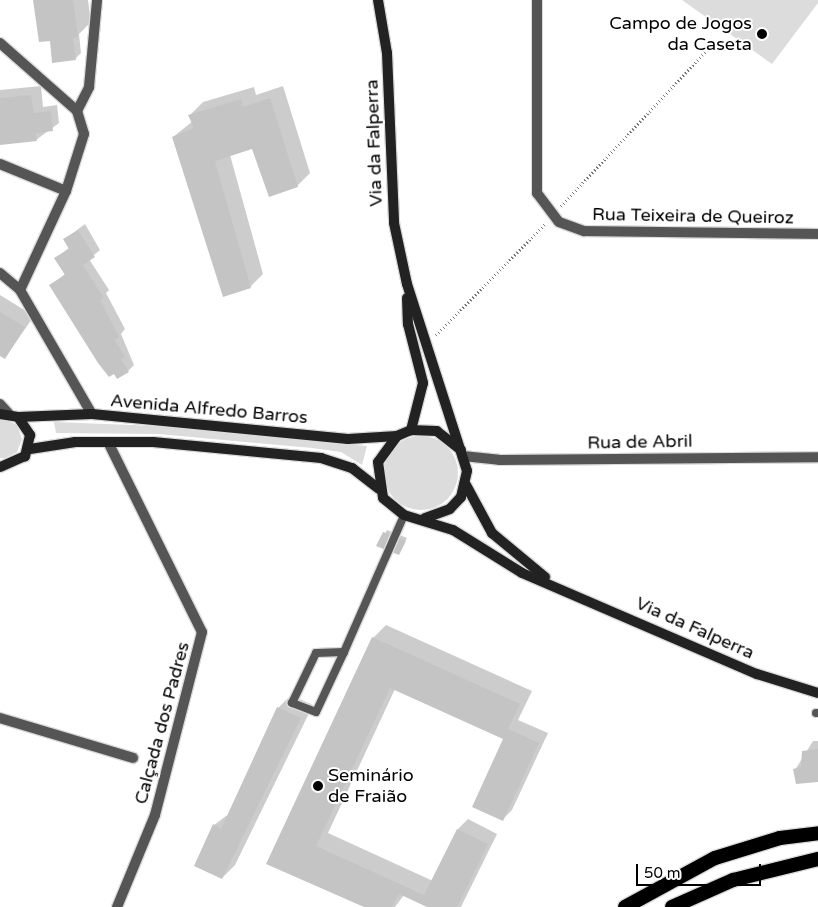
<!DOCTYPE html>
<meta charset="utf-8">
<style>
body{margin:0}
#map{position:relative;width:818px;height:907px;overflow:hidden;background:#fff;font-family:"Varela Round",sans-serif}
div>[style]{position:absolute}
.green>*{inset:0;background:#dcdcdc}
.round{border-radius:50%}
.shadow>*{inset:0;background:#0003}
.building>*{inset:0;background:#c4c4c4}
.path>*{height:3px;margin-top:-1.5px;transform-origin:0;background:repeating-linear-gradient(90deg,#777 0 1px,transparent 0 3.5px)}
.roads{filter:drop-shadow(1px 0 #dbdbdb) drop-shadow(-1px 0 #dbdbdb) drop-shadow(0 1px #dbdbdb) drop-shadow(0 -1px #dbdbdb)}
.service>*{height:8px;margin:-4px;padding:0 4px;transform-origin:4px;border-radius:4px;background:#555}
.minor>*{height:10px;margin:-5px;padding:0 5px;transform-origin:5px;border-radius:5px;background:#555}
.tertiary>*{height:10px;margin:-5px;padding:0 5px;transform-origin:5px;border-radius:5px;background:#555}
.secondary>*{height:10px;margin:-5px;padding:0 5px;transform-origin:5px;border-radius:5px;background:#222}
.trunk>*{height:14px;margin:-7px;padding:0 7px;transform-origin:7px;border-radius:7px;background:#000}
.dots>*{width:14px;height:14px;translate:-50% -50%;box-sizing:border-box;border:2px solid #fff;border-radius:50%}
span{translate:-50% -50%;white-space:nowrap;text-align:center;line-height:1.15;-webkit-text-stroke:4px #fff;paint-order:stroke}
.poi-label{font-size:18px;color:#000}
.right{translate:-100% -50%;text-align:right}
.left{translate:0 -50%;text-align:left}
.street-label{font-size:18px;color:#000}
.scale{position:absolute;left:636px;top:864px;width:125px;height:22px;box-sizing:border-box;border:2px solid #000;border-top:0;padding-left:6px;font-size:15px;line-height:18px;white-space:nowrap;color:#000;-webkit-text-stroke:4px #fff;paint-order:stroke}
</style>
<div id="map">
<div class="green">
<div style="clip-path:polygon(682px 0,818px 0,818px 3px,772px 64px)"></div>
<div style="clip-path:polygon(0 417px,17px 425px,22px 439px,17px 452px,5px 458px,0 458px)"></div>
<div style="clip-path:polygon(54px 422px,158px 426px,367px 446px,362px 465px,341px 452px,312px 448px,159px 434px,56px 433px)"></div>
<div class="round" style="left:384px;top:436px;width:74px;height:74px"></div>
</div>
<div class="shadow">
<div style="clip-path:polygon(34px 0,88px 0,91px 22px,79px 34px,81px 53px,75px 59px,51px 41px)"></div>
<div style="clip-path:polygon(41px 86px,43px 107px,57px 105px,59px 123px,36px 140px,0 144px,0 90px)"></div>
<div style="clip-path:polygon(283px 86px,310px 173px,297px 186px,253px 148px,230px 155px,263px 274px,250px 287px,173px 137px,193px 121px,190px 115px,203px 102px,254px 87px,256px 95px)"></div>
<div style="clip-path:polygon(85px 224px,100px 250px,89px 259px,109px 290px,106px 293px,125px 329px,121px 334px,134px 365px,128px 371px,51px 285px,65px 274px,56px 258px,70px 247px,65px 239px)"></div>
<div style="clip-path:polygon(0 295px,34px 316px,5px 358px,0 355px)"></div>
<div style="clip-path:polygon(387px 530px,407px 538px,399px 553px,378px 545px)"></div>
<div style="clip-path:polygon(386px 625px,532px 691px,518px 720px,548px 733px,512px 810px,502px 820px,508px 733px,395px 689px,328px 833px,433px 881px,458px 829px,468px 819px,497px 834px,461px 907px,430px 907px,404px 895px,395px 907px,368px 907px,268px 863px,373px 638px)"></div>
<div style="clip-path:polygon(291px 695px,313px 705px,235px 865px,222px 878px,214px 825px,230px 813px,278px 708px)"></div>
<div style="clip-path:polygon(813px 741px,818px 741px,818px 781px,795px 770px)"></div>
</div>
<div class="building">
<div style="clip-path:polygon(33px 0,73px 0,78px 36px,73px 38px,76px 60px,52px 63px,50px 41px,39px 42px)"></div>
<div style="clip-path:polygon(31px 95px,34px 113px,51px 111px,53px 131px,36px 133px,37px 141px,0 145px,0 98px)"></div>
<div style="clip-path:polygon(270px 98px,298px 187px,269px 197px,252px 149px,215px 161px,251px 288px,223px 297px,172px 137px,194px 128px,188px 115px,241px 99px,243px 107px)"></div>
<div style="clip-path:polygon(78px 230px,95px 257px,83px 265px,104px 298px,100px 300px,119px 337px,115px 340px,125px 357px,121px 359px,129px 372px,117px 379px,114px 374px,109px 377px,98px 363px,49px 285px,65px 275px,54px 258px,69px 249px,63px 239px)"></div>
<div style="clip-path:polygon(0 312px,25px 327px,5px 359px,0 356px)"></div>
<div style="clip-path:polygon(383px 532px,406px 541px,399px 555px,376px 546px)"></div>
<div style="clip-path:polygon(372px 637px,520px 704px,508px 729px,539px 743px,503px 821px,472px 807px,503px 739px,390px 688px,316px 846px,424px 895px,457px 829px,488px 844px,457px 907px,427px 907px,399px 894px,392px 907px,364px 907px,266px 864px)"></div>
<div style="clip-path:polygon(277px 707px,301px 718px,222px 879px,194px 866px,213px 824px,221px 829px)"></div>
<div style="clip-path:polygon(818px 749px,818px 782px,796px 784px,793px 769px,801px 767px,802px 751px)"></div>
</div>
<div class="path">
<div style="left:561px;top:206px;width:214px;rotate:-46.9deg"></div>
<div style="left:436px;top:335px;width:156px;rotate:-45.5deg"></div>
</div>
<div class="roads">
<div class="service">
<div style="left:344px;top:652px;width:66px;rotate:115deg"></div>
<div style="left:316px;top:712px;width:26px;rotate:-159deg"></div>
<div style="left:292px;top:703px;width:55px;rotate:-64.4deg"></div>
<div style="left:316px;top:653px;width:28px;rotate:-2deg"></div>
<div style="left:344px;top:652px;width:150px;rotate:-66.3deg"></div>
<div style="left:816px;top:713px;width:2px"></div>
</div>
<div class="minor">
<div style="left:537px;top:0;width:193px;rotate:90deg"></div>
<div style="left:537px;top:193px;width:36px;rotate:53deg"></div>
<div style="left:559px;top:222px;width:27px;rotate:20deg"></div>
<div style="left:584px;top:231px;width:234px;rotate:0.7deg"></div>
<div style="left:0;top:43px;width:103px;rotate:41.4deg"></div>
<div style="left:77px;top:111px;width:24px;rotate:73deg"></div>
<div style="left:84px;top:134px;width:60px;rotate:107.5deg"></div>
<div style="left:66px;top:191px;width:109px;rotate:114.9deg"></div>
<div style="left:77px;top:111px;width:27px;rotate:-63deg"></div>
<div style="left:89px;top:87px;width:87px;rotate:-84.7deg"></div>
<div style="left:0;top:164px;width:71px;rotate:22.2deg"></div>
<div style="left:0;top:273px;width:26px;rotate:40deg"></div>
<div style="left:20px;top:290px;width:143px;rotate:59.9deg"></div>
<div style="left:108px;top:442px;width:212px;rotate:63.7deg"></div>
<div style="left:202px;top:632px;width:189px;rotate:104.4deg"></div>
<div style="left:155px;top:815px;width:100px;rotate:112.4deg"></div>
<div style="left:463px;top:456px;width:36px;rotate:6deg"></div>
<div style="left:499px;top:460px;width:319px;rotate:-0.5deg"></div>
<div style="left:0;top:718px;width:139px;rotate:16.7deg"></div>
</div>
<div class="tertiary">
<div style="left:0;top:404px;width:13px;rotate:48deg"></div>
</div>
<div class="secondary">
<div style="left:378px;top:0;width:54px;rotate:80.4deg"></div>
<div style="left:387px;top:53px;width:170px;rotate:87.6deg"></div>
<div style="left:394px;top:223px;width:62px;rotate:78deg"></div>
<div style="left:407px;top:284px;width:196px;rotate:72.2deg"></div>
<div style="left:467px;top:471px;width:27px;rotate:103deg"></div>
<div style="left:461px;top:497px;width:16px;rotate:133deg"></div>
<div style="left:450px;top:509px;width:27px;rotate:160deg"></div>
<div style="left:407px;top:298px;width:26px;rotate:88deg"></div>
<div style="left:408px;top:324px;width:61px;rotate:75.7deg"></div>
<div style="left:423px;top:383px;width:49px;rotate:104.3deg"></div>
<div style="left:0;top:414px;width:18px;rotate:9deg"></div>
<div style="left:18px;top:417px;width:22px;rotate:56deg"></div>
<div style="left:30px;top:435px;width:22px;rotate:103deg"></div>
<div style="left:25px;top:456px;width:27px;rotate:156deg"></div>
<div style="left:18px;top:417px;width:74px;rotate:-2.3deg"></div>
<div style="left:92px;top:414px;width:257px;rotate:5.6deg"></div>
<div style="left:348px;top:439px;width:49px;rotate:-3.5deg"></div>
<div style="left:30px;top:449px;width:46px;rotate:-8.8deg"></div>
<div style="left:75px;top:442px;width:78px"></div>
<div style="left:153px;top:442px;width:169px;rotate:5.4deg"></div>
<div style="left:321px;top:458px;width:33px;rotate:18deg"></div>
<div style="left:352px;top:468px;width:34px;rotate:38deg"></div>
<div style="left:461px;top:450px;width:31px;rotate:-142deg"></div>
<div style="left:437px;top:431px;width:26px;rotate:-178deg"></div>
<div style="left:411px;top:430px;width:15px;rotate:157deg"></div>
<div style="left:397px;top:436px;width:32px;rotate:126deg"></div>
<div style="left:378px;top:462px;width:36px;rotate:82deg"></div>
<div style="left:383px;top:498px;width:27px;rotate:39deg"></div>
<div style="left:404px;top:515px;width:51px;rotate:17deg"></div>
<div style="left:453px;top:530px;width:81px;rotate:31.9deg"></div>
<div style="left:522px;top:573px;width:256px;rotate:23.3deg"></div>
<div style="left:757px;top:674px;width:64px;rotate:17.3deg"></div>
<div style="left:466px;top:485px;width:55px;rotate:61.6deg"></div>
<div style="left:492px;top:533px;width:69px;rotate:39.7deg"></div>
</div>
<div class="trunk">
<div style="left:625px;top:907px;width:102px;rotate:-28.6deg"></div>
<div style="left:715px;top:858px;width:68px;rotate:-17.1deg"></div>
<div style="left:780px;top:838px;width:38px;rotate:-7deg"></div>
<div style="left:672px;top:907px;width:67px;rotate:-23.9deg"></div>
<div style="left:733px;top:880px;width:88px;rotate:-13.9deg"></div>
</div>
</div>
<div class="dots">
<div style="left:762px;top:34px;background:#000"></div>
<div style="left:318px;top:786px;background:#000"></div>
</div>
<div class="poi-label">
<span class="right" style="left:752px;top:34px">Campo de Jogos<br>da Caseta</span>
<span class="left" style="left:328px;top:786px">Seminário<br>de Fraião</span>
</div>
<div class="street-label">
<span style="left:374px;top:143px;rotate:-92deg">Via da Falperra</span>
<span style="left:693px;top:216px;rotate:1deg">Rua Teixeira de Queiroz</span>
<span style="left:209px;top:409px;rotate:5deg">Avenida Alfredo Barros</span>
<span style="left:640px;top:442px;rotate:-1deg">Rua de Abril</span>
<span style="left:695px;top:628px;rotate:24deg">Via da Falperra</span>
<span style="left:162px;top:723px;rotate:-75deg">Calçada dos Padres</span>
</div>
<div class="scale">50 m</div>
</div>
